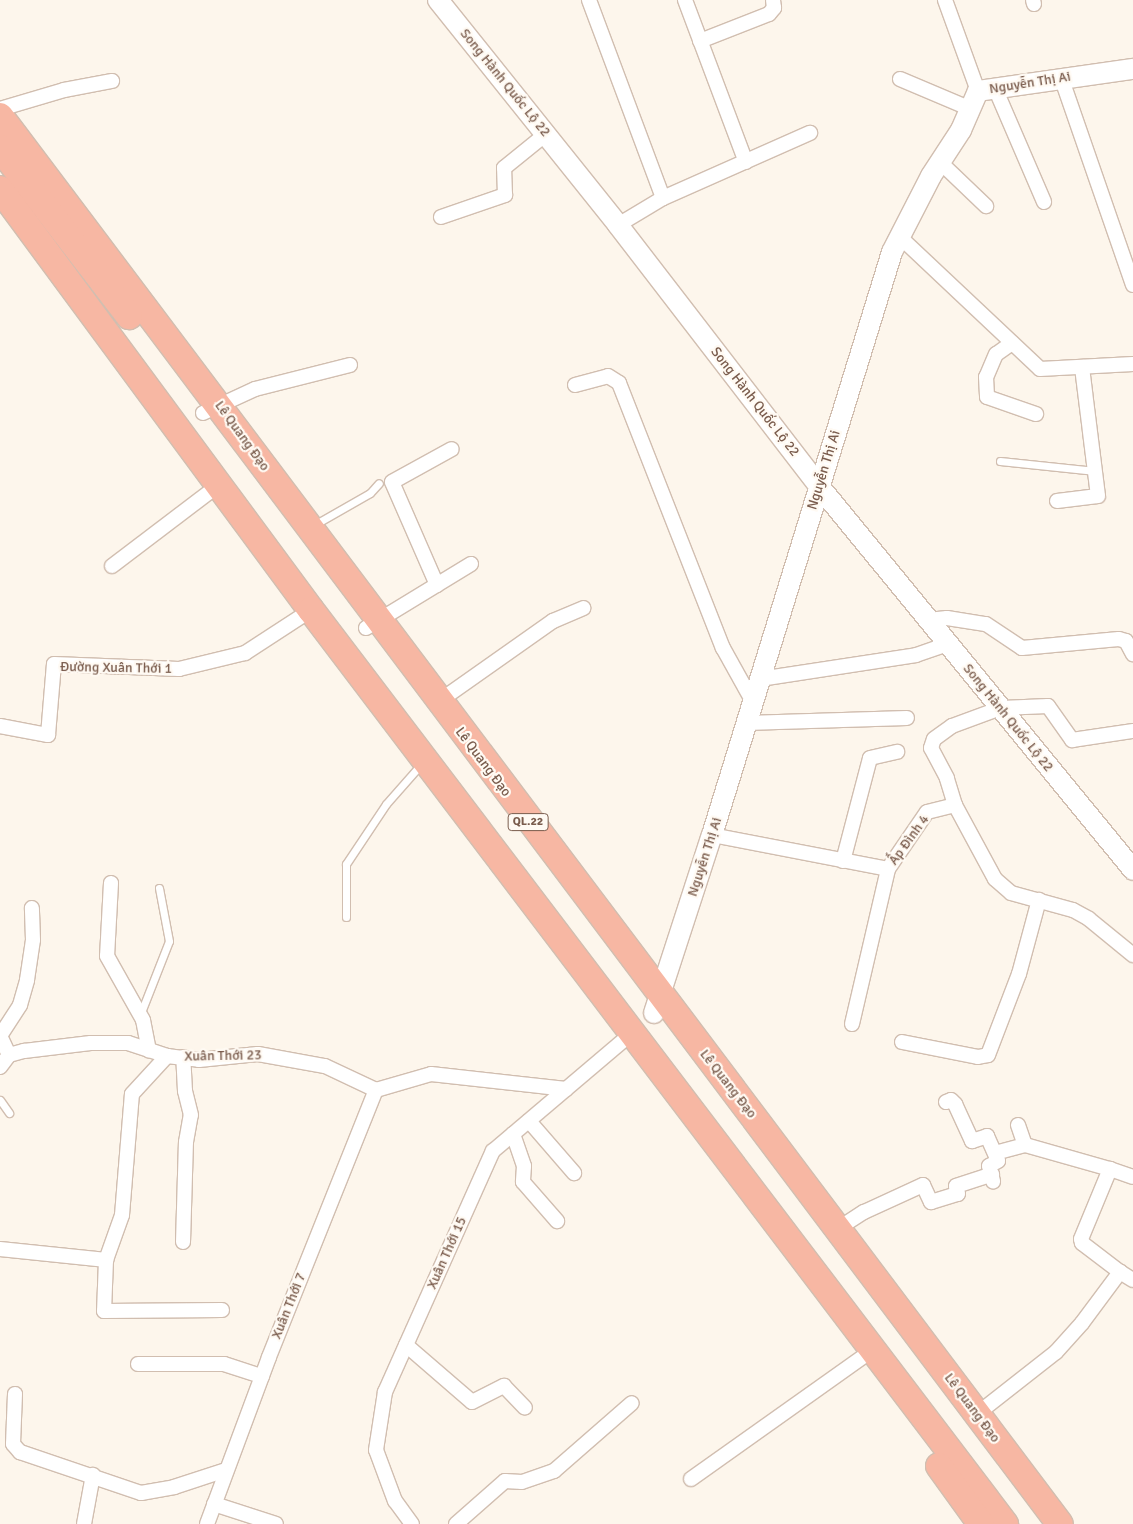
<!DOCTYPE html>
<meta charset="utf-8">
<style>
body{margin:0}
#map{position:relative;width:1133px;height:1524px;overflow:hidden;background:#fdf6ec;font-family:Signika,sans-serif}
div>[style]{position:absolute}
.roads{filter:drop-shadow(1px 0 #d1beb0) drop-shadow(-1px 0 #d1beb0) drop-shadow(0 1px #d1beb0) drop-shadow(0 -1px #d1beb0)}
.lane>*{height:7px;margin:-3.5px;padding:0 3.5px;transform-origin:3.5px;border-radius:3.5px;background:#fff}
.street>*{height:14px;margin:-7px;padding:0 7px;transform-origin:7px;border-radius:7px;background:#fff}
.secondary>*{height:20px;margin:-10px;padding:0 10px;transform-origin:10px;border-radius:10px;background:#fff}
.highway>*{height:26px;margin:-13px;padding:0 13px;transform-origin:13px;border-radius:13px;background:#f7b7a3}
span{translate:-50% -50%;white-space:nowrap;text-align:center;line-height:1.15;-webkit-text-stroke:4.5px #fffaf3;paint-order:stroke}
.shield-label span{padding:1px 4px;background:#fffaf3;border:1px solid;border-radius:4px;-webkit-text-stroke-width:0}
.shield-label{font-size:12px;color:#7a5c4d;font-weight:700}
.street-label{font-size:14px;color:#7a5c4d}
</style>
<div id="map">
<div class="roads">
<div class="lane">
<div style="left:1000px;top:461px;width:96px;rotate:6deg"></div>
<div style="left:314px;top:525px;width:64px;rotate:-29.7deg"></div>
<div style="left:370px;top:493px;width:13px;rotate:-48deg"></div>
<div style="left:346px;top:917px;width:53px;rotate:-90deg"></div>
<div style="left:346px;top:864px;width:72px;rotate:-56.3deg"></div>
<div style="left:386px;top:804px;width:45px;rotate:-48.6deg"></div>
<div style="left:140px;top:1015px;width:79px;rotate:-68.6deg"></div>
<div style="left:169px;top:941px;width:54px;rotate:-100.7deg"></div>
<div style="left:0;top:1100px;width:16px;rotate:55deg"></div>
</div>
<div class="street">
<div style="left:589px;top:0;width:211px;rotate:69.5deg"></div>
<div style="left:685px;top:0;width:173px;rotate:69.4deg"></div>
<div style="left:945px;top:0;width:97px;rotate:70.1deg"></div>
<div style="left:1033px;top:0;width:4px;rotate:76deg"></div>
<div style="left:700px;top:41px;width:74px;rotate:-21.4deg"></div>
<div style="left:769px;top:14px;width:8px;rotate:-50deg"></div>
<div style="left:774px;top:8px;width:8px;rotate:-97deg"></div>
<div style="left:1061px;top:77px;width:220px;rotate:70.9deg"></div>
<div style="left:900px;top:79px;width:77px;rotate:22.9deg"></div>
<div style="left:995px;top:88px;width:124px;rotate:66.7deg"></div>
<div style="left:0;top:109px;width:67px;rotate:-16.5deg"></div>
<div style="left:64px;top:90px;width:49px;rotate:-10.6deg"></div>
<div style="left:940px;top:162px;width:64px;rotate:43.7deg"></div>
<div style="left:441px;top:217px;width:68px;rotate:-19deg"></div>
<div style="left:505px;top:195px;width:27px;rotate:-92deg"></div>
<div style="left:504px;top:168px;width:54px;rotate:-39deg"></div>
<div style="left:618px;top:225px;width:52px;rotate:-31deg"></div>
<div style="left:663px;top:198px;width:161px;rotate:-23.9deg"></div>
<div style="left:900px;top:237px;width:192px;rotate:43.3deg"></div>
<div style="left:1040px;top:369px;width:93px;rotate:-3.1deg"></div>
<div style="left:1012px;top:343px;width:19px;rotate:145deg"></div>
<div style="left:996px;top:354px;width:25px;rotate:113deg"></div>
<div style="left:986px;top:377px;width:20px;rotate:87deg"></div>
<div style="left:987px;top:397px;width:52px;rotate:19.1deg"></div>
<div style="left:575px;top:385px;width:34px;rotate:-15deg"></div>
<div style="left:608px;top:376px;width:13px;rotate:32deg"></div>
<div style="left:619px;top:383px;width:285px;rotate:68.6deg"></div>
<div style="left:723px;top:648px;width:62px;rotate:60.9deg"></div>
<div style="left:203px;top:413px;width:57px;rotate:-24.8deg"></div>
<div style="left:255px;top:389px;width:98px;rotate:-14.2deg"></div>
<div style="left:1057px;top:501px;width:41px;rotate:-7deg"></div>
<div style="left:1098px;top:496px;width:130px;rotate:-97.1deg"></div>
<div style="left:112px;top:566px;width:136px;rotate:-37.2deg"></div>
<div style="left:437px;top:585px;width:112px;rotate:-113.6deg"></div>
<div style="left:392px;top:482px;width:68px;rotate:-28.8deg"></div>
<div style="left:928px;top:620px;width:19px;rotate:-6deg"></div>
<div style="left:947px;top:618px;width:39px;rotate:9deg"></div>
<div style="left:986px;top:624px;width:43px;rotate:33.7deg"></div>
<div style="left:1022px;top:648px;width:97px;rotate:-5.3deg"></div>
<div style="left:1119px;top:639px;width:7px;rotate:16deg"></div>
<div style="left:1126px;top:641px;width:15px;rotate:62deg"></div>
<div style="left:366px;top:628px;width:123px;rotate:-31.4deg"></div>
<div style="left:760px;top:679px;width:158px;rotate:-8.7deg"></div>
<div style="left:916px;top:655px;width:34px;rotate:-19deg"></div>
<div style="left:438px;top:702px;width:141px;rotate:-35.2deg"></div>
<div style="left:553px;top:621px;width:33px;rotate:-23deg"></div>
<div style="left:746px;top:723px;width:161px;rotate:-1.8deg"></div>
<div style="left:0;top:726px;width:49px;rotate:10.6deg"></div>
<div style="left:48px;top:735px;width:71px;rotate:-85.2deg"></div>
<div style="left:54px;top:664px;width:125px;rotate:2.3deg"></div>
<div style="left:179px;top:669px;width:68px;rotate:-13.6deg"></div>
<div style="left:245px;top:653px;width:79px;rotate:-33.1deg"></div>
<div style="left:955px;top:805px;width:28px;rotate:-107deg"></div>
<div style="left:947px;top:778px;width:34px;rotate:-118deg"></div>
<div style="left:931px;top:748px;width:9px;rotate:-72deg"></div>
<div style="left:934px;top:739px;width:22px;rotate:-36deg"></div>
<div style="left:952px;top:726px;width:52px;rotate:-20.2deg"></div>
<div style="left:1001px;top:708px;width:47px;rotate:-2.4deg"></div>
<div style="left:1048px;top:706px;width:42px;rotate:54.8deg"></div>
<div style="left:1072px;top:740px;width:62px;rotate:-8.4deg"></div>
<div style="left:712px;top:835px;width:179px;rotate:10.9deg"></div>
<div style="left:888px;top:869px;width:69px;rotate:-55.6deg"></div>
<div style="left:927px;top:812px;width:29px;rotate:-14deg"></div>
<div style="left:955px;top:805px;width:84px;rotate:61.6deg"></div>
<div style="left:995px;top:879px;width:21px;rotate:41deg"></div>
<div style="left:1011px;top:893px;width:64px;rotate:15.3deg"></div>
<div style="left:1073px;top:910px;width:18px;rotate:29deg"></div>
<div style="left:1089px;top:919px;width:57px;rotate:39.3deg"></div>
<div style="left:843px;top:861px;width:106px;rotate:-75.3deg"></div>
<div style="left:870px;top:758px;width:28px;rotate:-13deg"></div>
<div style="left:111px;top:883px;width:73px;rotate:93.1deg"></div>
<div style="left:107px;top:956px;width:73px;rotate:60.6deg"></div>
<div style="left:143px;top:1020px;width:31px;rotate:79deg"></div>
<div style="left:852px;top:1024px;width:159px;rotate:-76.9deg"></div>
<div style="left:902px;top:1042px;width:77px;rotate:11.2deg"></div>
<div style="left:978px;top:1057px;width:10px;rotate:-11deg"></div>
<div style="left:988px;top:1055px;width:87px;rotate:-69.1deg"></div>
<div style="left:1019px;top:974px;width:77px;rotate:-74.9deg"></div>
<div style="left:9px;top:1055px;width:21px;rotate:-115deg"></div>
<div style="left:0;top:1036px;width:37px;rotate:-57deg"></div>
<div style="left:20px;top:1005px;width:26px;rotate:-74deg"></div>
<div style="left:27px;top:980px;width:40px;rotate:-81.5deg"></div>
<div style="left:33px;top:940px;width:32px;rotate:-92deg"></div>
<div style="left:0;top:1067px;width:15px;rotate:-53deg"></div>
<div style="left:9px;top:1055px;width:16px;rotate:-15deg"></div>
<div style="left:24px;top:1051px;width:67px;rotate:-6.8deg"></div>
<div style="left:91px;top:1043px;width:37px"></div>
<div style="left:128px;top:1043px;width:41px;rotate:18.4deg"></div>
<div style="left:167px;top:1056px;width:32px;rotate:7deg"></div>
<div style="left:199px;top:1060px;width:59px;rotate:-5.8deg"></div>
<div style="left:258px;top:1054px;width:68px;rotate:10.2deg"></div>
<div style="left:325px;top:1066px;width:56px;rotate:25.2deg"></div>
<div style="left:376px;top:1090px;width:57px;rotate:-16.2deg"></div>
<div style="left:431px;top:1074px;width:136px;rotate:6.3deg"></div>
<div style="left:946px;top:1102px;width:5px;rotate:-22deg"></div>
<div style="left:951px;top:1100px;width:6px;rotate:45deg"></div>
<div style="left:955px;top:1104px;width:41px;rotate:65.3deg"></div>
<div style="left:972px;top:1141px;width:16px;rotate:-18deg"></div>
<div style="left:987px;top:1136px;width:27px;rotate:66deg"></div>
<div style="left:998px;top:1161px;width:10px;rotate:151deg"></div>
<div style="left:989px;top:1166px;width:16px;rotate:75deg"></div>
<div style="left:529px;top:1121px;width:69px;rotate:49.1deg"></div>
<div style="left:1018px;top:1125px;width:21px;rotate:71deg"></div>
<div style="left:513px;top:1134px;width:34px;rotate:71deg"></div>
<div style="left:524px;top:1166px;width:16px;rotate:94deg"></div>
<div style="left:523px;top:1182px;width:52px;rotate:48.9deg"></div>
<div style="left:995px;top:1153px;width:31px;rotate:-15deg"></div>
<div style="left:1025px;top:1145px;width:88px;rotate:15.8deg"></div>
<div style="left:839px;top:1228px;width:30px;rotate:-33deg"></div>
<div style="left:864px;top:1212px;width:65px;rotate:-24.6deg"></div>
<div style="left:923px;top:1185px;width:19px;rotate:65deg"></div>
<div style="left:931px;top:1202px;width:28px;rotate:-17deg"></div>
<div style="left:958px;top:1194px;width:8px;rotate:-104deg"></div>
<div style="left:956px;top:1186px;width:38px;rotate:-18deg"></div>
<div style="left:183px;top:1242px;width:100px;rotate:-88.3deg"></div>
<div style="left:186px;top:1142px;width:27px;rotate:-80deg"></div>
<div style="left:191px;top:1115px;width:25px;rotate:-104deg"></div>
<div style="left:185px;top:1091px;width:34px;rotate:-93deg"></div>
<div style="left:0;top:1249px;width:107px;rotate:5.9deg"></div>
<div style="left:106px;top:1260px;width:51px;rotate:92.2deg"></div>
<div style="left:104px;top:1311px;width:118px;rotate:-0.5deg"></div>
<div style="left:106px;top:1260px;width:48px;rotate:-70.4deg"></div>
<div style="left:122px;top:1215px;width:121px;rotate:-85.3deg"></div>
<div style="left:132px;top:1094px;width:52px;rotate:-47.4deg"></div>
<div style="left:1120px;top:1272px;width:15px;rotate:32deg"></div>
<div style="left:406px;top:1345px;width:87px;rotate:40.8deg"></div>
<div style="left:472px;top:1402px;width:36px;rotate:-27deg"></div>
<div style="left:504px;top:1386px;width:30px;rotate:46deg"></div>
<div style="left:138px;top:1364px;width:86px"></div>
<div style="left:224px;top:1364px;width:40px;rotate:18deg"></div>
<div style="left:15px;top:1394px;width:50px;rotate:92.3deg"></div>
<div style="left:13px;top:1444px;width:11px;rotate:49deg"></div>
<div style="left:20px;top:1452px;width:128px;rotate:18.7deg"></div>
<div style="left:141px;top:1493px;width:34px;rotate:-10deg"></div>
<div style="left:174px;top:1487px;width:55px;rotate:-18.1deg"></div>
<div style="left:977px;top:1414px;width:100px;rotate:-38.1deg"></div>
<div style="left:1056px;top:1352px;width:39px;rotate:-48deg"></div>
<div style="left:1082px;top:1323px;width:64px;rotate:-53.3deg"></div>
<div style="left:1120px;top:1272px;width:48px;rotate:-142.7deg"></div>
<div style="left:1082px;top:1243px;width:4px;rotate:-104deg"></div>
<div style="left:1081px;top:1239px;width:76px;rotate:-67.5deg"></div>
<div style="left:1110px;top:1169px;width:24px;rotate:19deg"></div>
<div style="left:691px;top:1479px;width:209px;rotate:-35.4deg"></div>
<div style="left:214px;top:1504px;width:65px;rotate:17.9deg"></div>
<div style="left:84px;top:1524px;width:50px;rotate:-79.6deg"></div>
<div style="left:207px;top:1524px;width:178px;rotate:-69.6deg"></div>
<div style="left:269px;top:1357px;width:288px;rotate:-68.2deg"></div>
<div style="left:412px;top:1524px;width:29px;rotate:-126deg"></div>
<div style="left:395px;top:1501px;width:54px;rotate:-110.4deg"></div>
<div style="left:376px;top:1450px;width:59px;rotate:-81.2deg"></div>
<div style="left:385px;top:1392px;width:264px;rotate:-65.9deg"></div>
<div style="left:493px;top:1151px;width:182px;rotate:-40.3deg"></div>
<div style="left:456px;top:1524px;width:65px;rotate:-41.3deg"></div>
<div style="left:505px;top:1481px;width:17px;rotate:3deg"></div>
<div style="left:522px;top:1482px;width:34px;rotate:-19deg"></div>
<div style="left:554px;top:1471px;width:103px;rotate:-41.1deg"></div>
</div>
<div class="secondary">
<div style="left:438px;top:0;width:288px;rotate:51.3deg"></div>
<div style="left:618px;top:225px;width:329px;rotate:52.4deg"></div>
<div style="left:819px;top:486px;width:496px;rotate:50.7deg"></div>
<div style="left:654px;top:1013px;width:187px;rotate:-72deg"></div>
<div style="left:712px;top:835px;width:610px;rotate:-72.84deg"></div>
<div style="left:892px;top:252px;width:85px;rotate:-62.8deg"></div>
<div style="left:931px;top:176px;width:55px;rotate:-56.9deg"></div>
<div style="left:961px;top:130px;width:43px;rotate:-66.4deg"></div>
<div style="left:978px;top:91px;width:157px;rotate:-8.1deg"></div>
</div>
<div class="highway">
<div style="left:0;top:116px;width:1762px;rotate:53.03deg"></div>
<div style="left:0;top:148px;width:212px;rotate:52.5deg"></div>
<div style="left:0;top:189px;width:523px;rotate:53.55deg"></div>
<div style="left:311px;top:610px;width:1148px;rotate:52.79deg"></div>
<div style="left:939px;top:1466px;width:72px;rotate:54.1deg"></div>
</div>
</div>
<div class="shield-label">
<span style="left:528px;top:822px">QL.22</span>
</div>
<div class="street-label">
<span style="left:505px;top:83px;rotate:51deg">Song Hành Quốc Lộ 22</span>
<span style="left:1030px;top:83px;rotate:-9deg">Nguyễn Thị Ai</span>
<span style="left:755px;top:402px;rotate:52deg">Song Hành Quốc Lộ 22</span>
<span style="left:242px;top:436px;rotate:54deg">Lê Quang Đạo</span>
<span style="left:824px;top:470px;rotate:-73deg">Nguyễn Thị Ai</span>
<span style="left:116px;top:668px;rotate:1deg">Đường Xuân Thới 1</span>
<span style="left:1008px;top:718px;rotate:51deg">Song Hành Quốc Lộ 22</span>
<span style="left:483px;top:762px;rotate:53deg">Lê Quang Đạo</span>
<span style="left:909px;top:840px;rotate:-54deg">Ấp Đình 4</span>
<span style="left:705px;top:857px;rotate:-72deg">Nguyễn Thị Ai</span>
<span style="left:223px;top:1056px;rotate:-1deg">Xuân Thới 23</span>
<span style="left:728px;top:1084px;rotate:52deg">Lê Quang Đạo</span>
<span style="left:447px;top:1253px;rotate:-66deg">Xuân Thới 15</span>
<span style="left:289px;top:1306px;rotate:-68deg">Xuân Thới 7</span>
<span style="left:972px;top:1408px;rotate:53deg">Lê Quang Đạo</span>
</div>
</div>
